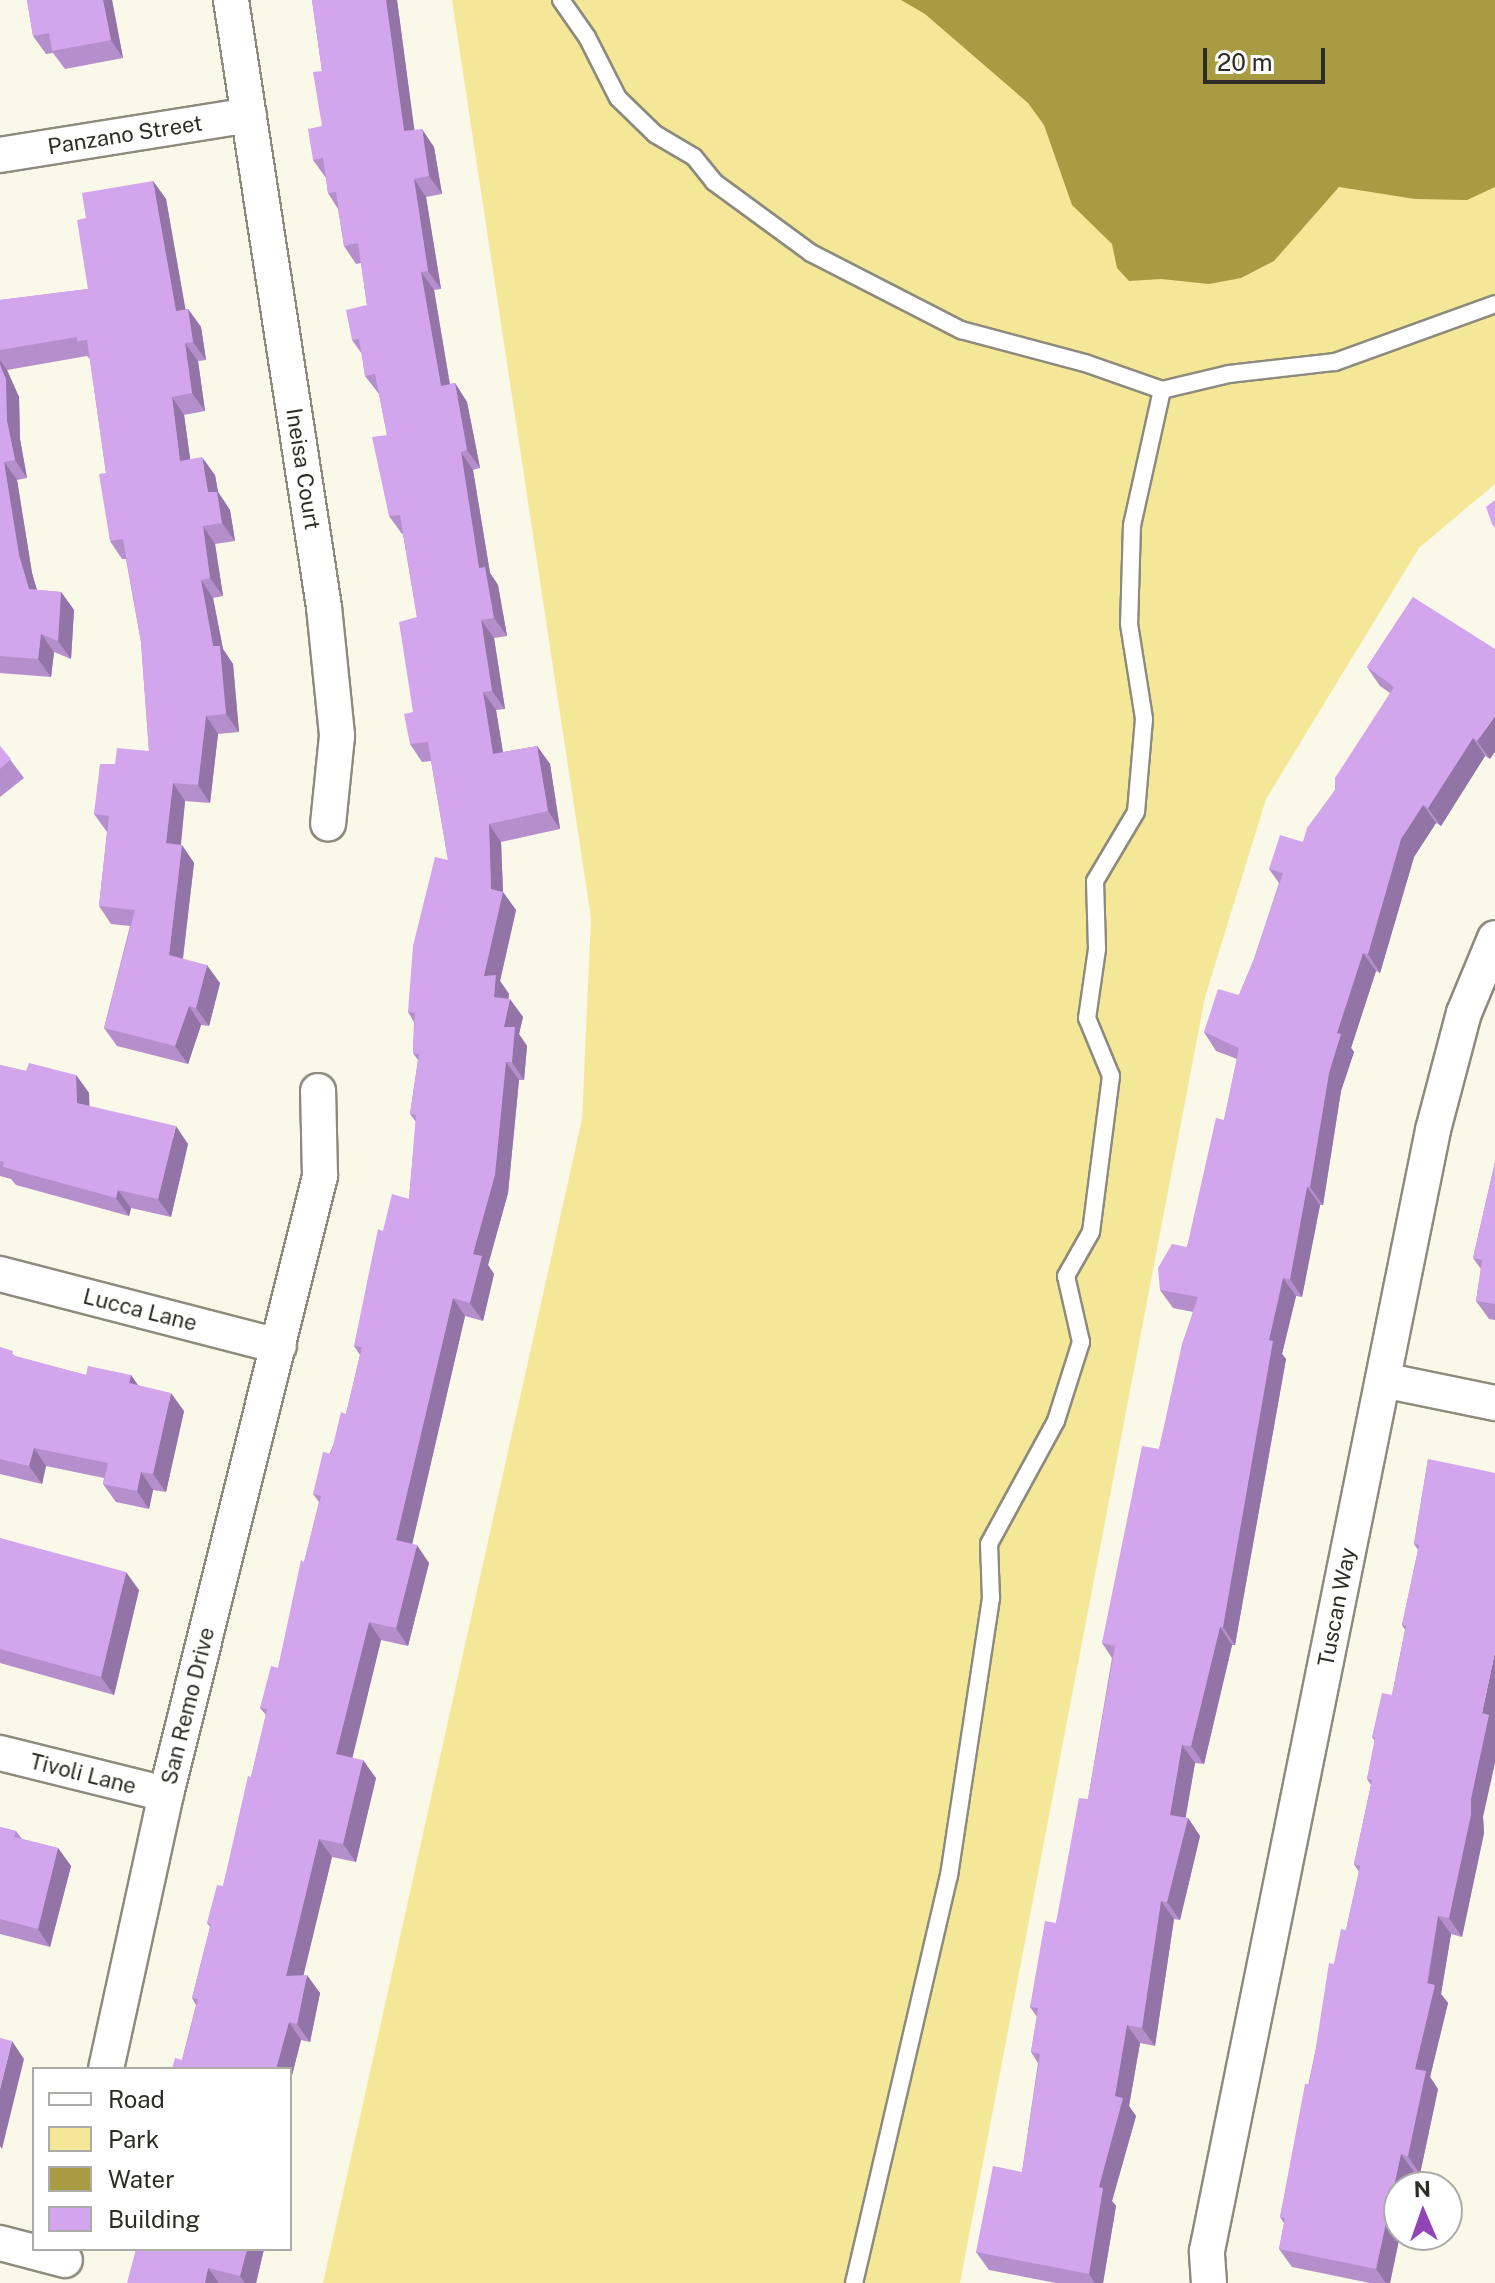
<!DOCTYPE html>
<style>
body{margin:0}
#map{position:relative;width:1495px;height:2283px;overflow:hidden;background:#faf8e9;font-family:"Public Sans",sans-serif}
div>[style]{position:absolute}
.green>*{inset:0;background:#f4e898}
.water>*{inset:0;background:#a89b42}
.roads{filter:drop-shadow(2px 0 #8d8b7d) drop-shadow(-2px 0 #8d8b7d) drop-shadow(0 2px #8d8b7d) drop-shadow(0 -2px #8d8b7d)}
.service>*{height:16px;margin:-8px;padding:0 8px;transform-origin:8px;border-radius:8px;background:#fff}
.minor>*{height:34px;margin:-17px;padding:0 17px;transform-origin:17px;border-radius:17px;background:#fff}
.wall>*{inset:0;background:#b58ecc}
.shaded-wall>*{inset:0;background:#9374a6}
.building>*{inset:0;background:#d2a5ed}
span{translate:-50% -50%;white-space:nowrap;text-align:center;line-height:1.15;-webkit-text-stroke:7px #fff;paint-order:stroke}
.street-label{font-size:22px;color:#2d2c26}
.legend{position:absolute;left:32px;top:2067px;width:260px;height:184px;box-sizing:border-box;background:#fff;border:2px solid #ababa8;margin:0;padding:10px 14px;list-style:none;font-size:24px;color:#2d2c26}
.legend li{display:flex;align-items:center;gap:16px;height:40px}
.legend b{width:40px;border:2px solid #ababa8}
.north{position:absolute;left:1383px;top:2171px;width:80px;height:80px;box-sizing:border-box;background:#fff;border:2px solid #ababa8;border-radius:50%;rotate:358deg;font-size:22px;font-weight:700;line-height:32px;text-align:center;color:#2d2c26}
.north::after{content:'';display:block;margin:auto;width:28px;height:36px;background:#9145b7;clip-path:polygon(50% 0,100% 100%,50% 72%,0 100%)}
.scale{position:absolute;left:1203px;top:48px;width:122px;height:36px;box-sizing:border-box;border:4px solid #2d2c26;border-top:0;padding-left:10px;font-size:24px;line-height:28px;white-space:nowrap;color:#2d2c26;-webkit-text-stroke:6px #fff;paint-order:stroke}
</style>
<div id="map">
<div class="green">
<div style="clip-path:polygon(452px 0,1495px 0,1495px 484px,1419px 548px,1266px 799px,1205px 997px,960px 2283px,323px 2283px,582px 1119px,591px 918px)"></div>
</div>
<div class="water">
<div style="clip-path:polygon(901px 0,1495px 0,1495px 187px,1467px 200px,1415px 199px,1339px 187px,1274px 261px,1241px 278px,1209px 284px,1161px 279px,1129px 281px,1117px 268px,1112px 244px,1072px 205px,1044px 125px,1028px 103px,925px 14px)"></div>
</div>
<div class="roads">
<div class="service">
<div style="left:561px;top:0;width:45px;rotate:54.9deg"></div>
<div style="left:587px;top:37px;width:68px;rotate:63.1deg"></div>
<div style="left:618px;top:98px;width:52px;rotate:44.2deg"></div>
<div style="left:655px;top:134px;width:45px;rotate:30.5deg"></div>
<div style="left:694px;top:157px;width:32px;rotate:51deg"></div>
<div style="left:714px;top:182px;width:120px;rotate:36.2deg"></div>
<div style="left:811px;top:253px;width:169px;rotate:27.2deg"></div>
<div style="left:961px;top:330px;width:128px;rotate:14.9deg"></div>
<div style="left:1085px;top:363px;width:82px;rotate:19.3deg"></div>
<div style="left:1162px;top:390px;width:138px;rotate:102.5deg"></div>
<div style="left:1132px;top:525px;width:99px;rotate:91.7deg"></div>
<div style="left:1129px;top:624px;width:96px;rotate:81deg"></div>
<div style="left:1144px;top:719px;width:93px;rotate:94.9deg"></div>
<div style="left:1136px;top:812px;width:80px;rotate:120.7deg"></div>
<div style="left:1095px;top:881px;width:68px;rotate:88.3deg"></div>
<div style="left:1097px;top:949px;width:70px;rotate:98.2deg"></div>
<div style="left:1087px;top:1018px;width:63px;rotate:67.5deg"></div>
<div style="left:1111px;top:1076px;width:157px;rotate:97.3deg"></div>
<div style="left:1091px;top:1232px;width:51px;rotate:119.6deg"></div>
<div style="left:1066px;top:1276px;width:68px;rotate:77.2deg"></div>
<div style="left:1081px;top:1342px;width:83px;rotate:107.6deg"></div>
<div style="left:1056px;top:1421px;width:140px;rotate:118.6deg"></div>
<div style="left:989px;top:1544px;width:54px;rotate:87.9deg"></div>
<div style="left:991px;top:1598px;width:280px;rotate:98.6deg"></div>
<div style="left:949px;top:1875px;width:419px;rotate:103.1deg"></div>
<div style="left:1162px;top:390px;width:69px;rotate:-13.4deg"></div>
<div style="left:1229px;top:374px;width:107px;rotate:-6.5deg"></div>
<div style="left:1335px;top:362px;width:170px;rotate:-19.9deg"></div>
</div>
<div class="minor">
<div style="left:231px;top:0;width:614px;rotate:81.29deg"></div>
<div style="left:324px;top:607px;width:130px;rotate:84.2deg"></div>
<div style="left:337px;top:736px;width:88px;rotate:95.8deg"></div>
<div style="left:0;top:155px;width:252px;rotate:-9.1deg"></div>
<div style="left:0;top:1274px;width:288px;rotate:14.5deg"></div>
<div style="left:1383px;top:1380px;width:114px;rotate:11.6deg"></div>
<div style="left:0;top:1753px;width:171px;rotate:13.9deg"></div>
<div style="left:106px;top:2069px;width:281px;rotate:-77.7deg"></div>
<div style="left:166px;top:1794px;width:637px;rotate:-76.01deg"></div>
<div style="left:320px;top:1176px;width:85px;rotate:-91.3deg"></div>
<div style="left:0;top:2243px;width:67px;rotate:14.7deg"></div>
<div style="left:1209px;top:2283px;width:32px;rotate:-94deg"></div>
<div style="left:1207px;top:2251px;width:1144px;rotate:-78.6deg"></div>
<div style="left:1433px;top:1130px;width:121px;rotate:-75.2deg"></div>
<div style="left:1464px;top:1013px;width:81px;rotate:-67.5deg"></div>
</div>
</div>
<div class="wall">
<div style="clip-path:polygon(27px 0,112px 0,123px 58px,65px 69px,53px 53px,46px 54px,33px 36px)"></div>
<div style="clip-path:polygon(312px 0,397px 0,414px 130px,434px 147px,442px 194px,426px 197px,441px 289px,434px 290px,450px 384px,455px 383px,467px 402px,480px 468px,473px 470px,490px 573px,498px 585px,507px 636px,494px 638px,505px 709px,496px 710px,503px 752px,537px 746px,550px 764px,560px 829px,501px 842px,503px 892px,516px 910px,500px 981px,509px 994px,508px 998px,523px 1017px,519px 1034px,527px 1046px,524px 1080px,519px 1080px,508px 1193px,488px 1265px,494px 1274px,483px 1321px,465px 1316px,412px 1544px,429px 1563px,408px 1646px,381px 1640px,352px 1757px,376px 1778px,356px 1862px,332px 1857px,303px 1975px,320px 1993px,310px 2042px,301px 2040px,290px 2083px,290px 2069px,182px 2060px,196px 2005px,192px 1998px,210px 1927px,207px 1923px,223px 1886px,251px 1777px,266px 1715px,260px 1708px,278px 1668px,319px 1502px,313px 1494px,346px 1414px,360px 1355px,354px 1346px,383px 1231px,409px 1199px,416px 1122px,410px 1114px,418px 1060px,413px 1053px,414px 1022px,408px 1012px,448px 860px,431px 761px,422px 762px,410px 744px,413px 712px,417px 617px,403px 534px,402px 534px,389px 516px,387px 435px,379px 394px,365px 376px,362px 354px,352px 340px,367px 305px,361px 263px,356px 264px,344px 246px,338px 209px,328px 193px,326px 178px,313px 160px,322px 126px,322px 71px)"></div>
<div style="clip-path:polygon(153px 181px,166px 199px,185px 309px,188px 309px,201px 327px,206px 360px,198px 361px,205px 411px,184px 415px,190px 459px,215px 475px,218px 492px,230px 510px,235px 541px,215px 544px,223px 596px,213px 598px,223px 649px,233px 664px,239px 732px,218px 734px,210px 803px,185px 801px,181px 845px,194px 863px,183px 959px,220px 983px,209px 1026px,201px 1025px,188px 1064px,117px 1046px,104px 1028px,130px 926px,111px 924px,99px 906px,107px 832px,94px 814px,115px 764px,149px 751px,141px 642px,126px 559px,122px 559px,110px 541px,106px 473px,90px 359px,87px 356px,7px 370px,19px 397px,20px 439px,27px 478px,17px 480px,32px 573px,37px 590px,61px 592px,74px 610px,71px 659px,54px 652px,51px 677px,0 673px,0 300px,88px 289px,86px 218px)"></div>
<div style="clip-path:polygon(1413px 597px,1490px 759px,1485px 756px,1441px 826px,1436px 823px,1414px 857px,1380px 973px,1376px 971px,1351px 1048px,1354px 1052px,1341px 1091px,1323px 1205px,1320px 1205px,1302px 1297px,1296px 1296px,1282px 1354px,1286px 1359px,1235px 1645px,1232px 1645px,1204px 1764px,1195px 1763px,1185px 1818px,1188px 1818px,1200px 1836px,1180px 1920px,1174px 1919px,1155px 2046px,1140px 2043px,1129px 2106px,1136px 2116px,1112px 2201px,1116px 2206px,1103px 2283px,1056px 2283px,989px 2270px,976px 2252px,1022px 2172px,1038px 2063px,1031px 2052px,1037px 2017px,1030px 2007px,1056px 1923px,1088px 1799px,1112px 1658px,1102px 1643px,1159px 1449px,1193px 1312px,1173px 1308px,1160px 1290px,1187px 1247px,1224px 1120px,1237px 1059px,1216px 1051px,1204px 1032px,1239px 995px,1254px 959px,1279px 883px,1269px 869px,1303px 842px,1335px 790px,1390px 693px,1380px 686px,1367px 667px)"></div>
<div style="clip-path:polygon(0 746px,24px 778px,0 797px)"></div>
<div style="clip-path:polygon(0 1065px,26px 1071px,76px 1075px,89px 1093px,89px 1106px,188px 1144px,171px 1217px,131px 1208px,129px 1216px,16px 1185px,11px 1179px,0 1176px)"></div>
<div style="clip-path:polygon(1495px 1162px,1495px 1320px,1489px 1319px,1476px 1301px,1481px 1269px,1473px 1258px)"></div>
<div style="clip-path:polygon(0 1347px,17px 1357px,86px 1375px,131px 1375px,138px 1385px,184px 1411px,166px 1492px,153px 1490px,149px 1509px,116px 1502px,103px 1484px,104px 1478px,46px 1466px,42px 1484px,0 1474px)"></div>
<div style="clip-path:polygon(1428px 1459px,1483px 1817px,1484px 1833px,1462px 1937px,1451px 1934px,1441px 1994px,1448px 2003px,1430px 2077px,1438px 2089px,1420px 2174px,1414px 2172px,1410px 2187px,1399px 2187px,1399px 2235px,1400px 2235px,1390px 2283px,1370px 2283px,1292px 2267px,1279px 2249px,1284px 2223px,1280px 2217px,1334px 1964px,1346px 1930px,1359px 1872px,1354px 1864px,1371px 1785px,1367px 1779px,1375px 1741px,1372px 1737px,1392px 1695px,1405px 1630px,1402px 1625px,1418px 1550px,1414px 1544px)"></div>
<div style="clip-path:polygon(0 1538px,139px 1590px,114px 1695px,0 1663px)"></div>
<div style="clip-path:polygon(0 1827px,16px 1831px,22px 1839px,58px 1848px,71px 1866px,50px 1947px,0 1934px)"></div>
<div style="clip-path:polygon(264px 2249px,256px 2283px,127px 2283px)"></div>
</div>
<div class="shaded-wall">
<div style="clip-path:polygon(103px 0,112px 0,123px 58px,111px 40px)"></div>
<div style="clip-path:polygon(386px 0,397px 0,417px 149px,404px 131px)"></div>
<div style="clip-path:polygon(422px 129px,434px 147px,442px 194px,429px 176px)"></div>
<div style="clip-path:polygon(414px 179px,426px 197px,441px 289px,428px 271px)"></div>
<div style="clip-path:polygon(153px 181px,166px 199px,189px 329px,176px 311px)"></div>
<div style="clip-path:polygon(421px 272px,434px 290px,453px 404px,441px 386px)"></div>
<div style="clip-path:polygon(188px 309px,201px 327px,206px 360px,193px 342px)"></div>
<div style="clip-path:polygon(185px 343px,198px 361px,205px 411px,192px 393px)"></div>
<div style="clip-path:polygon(0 360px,7px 370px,19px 397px,20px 439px,27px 478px,15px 460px,7px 421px)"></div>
<div style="clip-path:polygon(455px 383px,467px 402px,480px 468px,467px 450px)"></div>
<div style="clip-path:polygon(172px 397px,184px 415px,193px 479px,180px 461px)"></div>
<div style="clip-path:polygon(461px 452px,473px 470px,490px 573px,498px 585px,507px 636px,494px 618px,479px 568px)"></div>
<div style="clip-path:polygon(202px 457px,215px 475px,218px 492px,230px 510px,235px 541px,222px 523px,208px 492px)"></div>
<div style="clip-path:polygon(4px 462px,17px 480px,32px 573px,42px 608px,29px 589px,19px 555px)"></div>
<div style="clip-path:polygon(203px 526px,215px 544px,223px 596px,210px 578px)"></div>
<div style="clip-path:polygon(201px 580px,213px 598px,223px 649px,233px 664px,239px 732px,226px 714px)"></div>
<div style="clip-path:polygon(61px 592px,74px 610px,71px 659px,58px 641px)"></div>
<div style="clip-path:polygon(481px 620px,494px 638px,505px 709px,492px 691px)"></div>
<div style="clip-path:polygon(41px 634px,54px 652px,51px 677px,38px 659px)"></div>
<div style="clip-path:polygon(483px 692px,496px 710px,506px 772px,493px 754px)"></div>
<div style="clip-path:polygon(206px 716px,218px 734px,210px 803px,198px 785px)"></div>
<div style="clip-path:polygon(1495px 716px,1495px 752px,1490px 759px,1477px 741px)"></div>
<div style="clip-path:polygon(1473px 738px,1485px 756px,1441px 826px,1428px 808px)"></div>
<div style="clip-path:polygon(537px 746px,550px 764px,560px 829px,548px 811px)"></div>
<div style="clip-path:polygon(173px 783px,185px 801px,179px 861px,166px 843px)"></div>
<div style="clip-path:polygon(1423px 805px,1436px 823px,1414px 857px,1380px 973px,1368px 954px,1401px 839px)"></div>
<div style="clip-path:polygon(489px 824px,501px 842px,503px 892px,516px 910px,500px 981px,509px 994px,507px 1011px,510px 999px,523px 1017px,519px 1034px,527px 1046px,524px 1080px,512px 1062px,494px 997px,484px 976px,491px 889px)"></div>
<div style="clip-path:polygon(182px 845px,194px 863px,181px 973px,169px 955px)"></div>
<div style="clip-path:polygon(1363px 953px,1376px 971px,1351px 1048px,1354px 1052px,1341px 1091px,1323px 1205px,1310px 1187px,1329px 1073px,1337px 1033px)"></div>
<div style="clip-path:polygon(207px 965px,220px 983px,209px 1026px,196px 1008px)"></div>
<div style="clip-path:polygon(189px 1006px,201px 1025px,188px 1064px,175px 1046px)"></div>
<div style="clip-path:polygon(506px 1062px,519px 1080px,508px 1193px,488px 1265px,494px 1274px,483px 1321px,470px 1303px,473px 1254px)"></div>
<div style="clip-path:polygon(76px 1075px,89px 1093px,90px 1121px,77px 1103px)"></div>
<div style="clip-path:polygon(176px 1126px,188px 1144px,171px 1217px,158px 1199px)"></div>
<div style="clip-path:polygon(1307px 1187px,1320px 1205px,1302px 1297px,1290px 1279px)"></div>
<div style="clip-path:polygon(118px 1190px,131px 1208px,129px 1216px,116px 1198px)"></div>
<div style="clip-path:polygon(1283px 1278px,1296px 1296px,1282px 1354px,1286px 1359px,1235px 1645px,1223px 1627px,1269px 1340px)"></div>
<div style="clip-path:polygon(453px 1298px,465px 1316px,409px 1558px,396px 1540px)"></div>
<div style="clip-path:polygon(131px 1375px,143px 1393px,129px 1383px)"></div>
<div style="clip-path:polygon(171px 1393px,184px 1411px,166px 1492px,153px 1474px)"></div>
<div style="clip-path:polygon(34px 1448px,46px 1466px,42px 1484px,29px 1466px)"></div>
<div style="clip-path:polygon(141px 1472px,153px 1490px,149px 1509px,137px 1491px)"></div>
<div style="clip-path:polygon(417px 1545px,429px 1563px,408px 1646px,396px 1628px)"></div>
<div style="clip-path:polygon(126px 1572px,139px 1590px,114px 1695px,101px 1677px)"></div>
<div style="clip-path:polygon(369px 1622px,381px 1640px,349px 1772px,336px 1754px)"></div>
<div style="clip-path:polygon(1220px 1627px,1232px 1645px,1204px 1764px,1191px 1746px)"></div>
<div style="clip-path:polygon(1495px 1652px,1495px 1763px,1483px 1817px,1484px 1833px,1462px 1937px,1449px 1918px,1471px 1799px,1482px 1713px)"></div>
<div style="clip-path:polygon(1182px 1745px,1195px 1763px,1183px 1833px,1170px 1815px)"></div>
<div style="clip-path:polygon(363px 1760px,376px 1778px,356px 1862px,343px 1844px)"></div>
<div style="clip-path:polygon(1188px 1818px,1200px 1836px,1180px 1920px,1167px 1902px)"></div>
<div style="clip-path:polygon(319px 1839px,332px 1857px,299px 1994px,286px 1976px)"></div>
<div style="clip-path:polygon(58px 1848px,71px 1866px,50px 1947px,38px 1929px)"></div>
<div style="clip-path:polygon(1161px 1901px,1174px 1919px,1155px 2046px,1142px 2028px)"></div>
<div style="clip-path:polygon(1438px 1916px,1451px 1934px,1441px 1994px,1448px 2003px,1430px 2077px,1438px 2089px,1420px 2174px,1408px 2156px,1415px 2069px)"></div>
<div style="clip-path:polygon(307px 1975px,320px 1993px,310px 2042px,297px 2024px)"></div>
<div style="clip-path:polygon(289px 2022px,301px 2040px,290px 2083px,290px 2069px,276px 2069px)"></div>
<div style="clip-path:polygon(1127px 2025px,1140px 2043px,1129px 2106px,1136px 2116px,1112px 2201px,1116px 2206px,1103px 2283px,1095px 2283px,1089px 2274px,1099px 2187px)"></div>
<div style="clip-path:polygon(12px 2041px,24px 2059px,2px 2149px,0 2146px,0 2089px)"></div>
<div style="clip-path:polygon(1401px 2154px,1414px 2172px,1410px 2187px,1399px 2187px,1399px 2235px,1400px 2235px,1390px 2283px,1386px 2283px,1376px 2269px)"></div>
<div style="clip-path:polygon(247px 2249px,264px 2249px,256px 2283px,245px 2283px,240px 2276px)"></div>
<div style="clip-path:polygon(208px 2268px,219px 2283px,205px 2283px)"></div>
</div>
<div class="building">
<div style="clip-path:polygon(27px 0,103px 0,111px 40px,52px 51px,49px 33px,33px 36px)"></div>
<div style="clip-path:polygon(312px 0,386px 0,404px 131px,422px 129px,429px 176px,414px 179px,428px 271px,421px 272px,441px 386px,455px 383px,467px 450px,461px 452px,479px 568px,485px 567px,494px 618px,481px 620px,492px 691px,483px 692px,493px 754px,537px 746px,548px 811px,489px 824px,491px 889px,503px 892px,484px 976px,496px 975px,494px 997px,510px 999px,504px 1027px,515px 1027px,512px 1062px,506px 1062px,495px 1175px,473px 1254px,482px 1256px,470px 1303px,453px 1298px,396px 1540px,417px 1545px,396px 1628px,369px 1622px,336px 1754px,363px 1760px,343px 1844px,319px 1839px,286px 1976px,307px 1975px,297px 2024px,289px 2022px,276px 2069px,172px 2069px,175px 2058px,182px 2060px,198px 1999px,192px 1998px,211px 1924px,207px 1923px,217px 1885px,223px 1886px,248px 1776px,251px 1777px,267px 1709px,260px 1708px,271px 1666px,278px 1668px,301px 1560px,304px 1562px,321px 1496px,313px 1494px,323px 1452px,331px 1454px,341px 1412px,346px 1414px,362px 1347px,354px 1346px,378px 1229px,383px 1231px,392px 1194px,409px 1199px,416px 1115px,410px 1114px,419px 1054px,413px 1053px,415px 1013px,408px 1012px,413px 946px,435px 857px,448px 860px,428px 742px,410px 744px,404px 714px,413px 712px,399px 622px,417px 617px,400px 515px,389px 516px,372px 437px,387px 435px,375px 374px,365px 376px,359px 339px,352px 340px,346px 310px,367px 305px,358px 243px,344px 246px,336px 192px,328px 193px,323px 158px,313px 160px,308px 129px,322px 126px,313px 72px,322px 71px)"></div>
<div style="clip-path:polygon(153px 181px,176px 311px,188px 309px,193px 342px,185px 343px,192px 393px,172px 397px,180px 461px,202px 457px,208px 492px,217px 492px,222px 523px,203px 526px,210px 578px,201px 580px,213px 646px,220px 646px,226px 714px,206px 716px,198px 785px,173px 783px,166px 843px,182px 845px,169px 955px,207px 965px,196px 1008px,189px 1006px,175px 1046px,104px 1028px,135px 910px,99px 906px,109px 816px,94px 814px,100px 764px,115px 764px,117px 748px,149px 751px,141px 642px,123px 539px,110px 541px,99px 474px,106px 473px,87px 340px,77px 341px,77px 337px,0 350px,0 300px,88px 289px,77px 220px,86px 218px,82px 193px)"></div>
<div style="clip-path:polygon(0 365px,6px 379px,7px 421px,15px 460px,4px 462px,19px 555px,29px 589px,61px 592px,58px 641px,41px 634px,38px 659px,0 656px)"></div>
<div style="clip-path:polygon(1495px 500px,1495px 528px,1492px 524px,1486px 507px)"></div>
<div style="clip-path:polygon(1413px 597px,1495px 649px,1495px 716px,1477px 741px,1473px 738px,1428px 808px,1423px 805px,1401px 839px,1368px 954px,1363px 953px,1337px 1033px,1341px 1034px,1329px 1073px,1310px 1187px,1307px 1187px,1290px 1279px,1283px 1278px,1269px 1340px,1273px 1341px,1223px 1627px,1220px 1627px,1191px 1746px,1182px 1745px,1170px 1815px,1188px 1818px,1167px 1902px,1161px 1901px,1142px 2028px,1127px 2025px,1115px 2096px,1123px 2098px,1099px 2187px,1103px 2188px,1089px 2274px,976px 2252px,993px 2166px,1022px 2172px,1040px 2054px,1031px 2052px,1038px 2008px,1030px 2007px,1045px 1921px,1056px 1923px,1079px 1798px,1088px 1799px,1115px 1646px,1102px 1643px,1142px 1446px,1159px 1449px,1182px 1344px,1198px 1297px,1160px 1290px,1158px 1268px,1172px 1244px,1187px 1247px,1216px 1118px,1224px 1120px,1239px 1048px,1204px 1032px,1218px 989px,1239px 995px,1254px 959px,1283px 873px,1269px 869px,1280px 835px,1303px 842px,1307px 828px,1335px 790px,1335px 778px,1394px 687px,1367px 667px)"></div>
<div style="clip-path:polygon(0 746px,11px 759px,0 769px)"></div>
<div style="clip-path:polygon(29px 1063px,76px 1075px,77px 1103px,176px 1126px,158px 1199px,118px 1190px,116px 1198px,3px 1167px,4px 1162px,0 1161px,0 1065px,26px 1071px)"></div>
<div style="clip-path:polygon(1495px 1162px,1495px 1304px,1476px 1301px,1482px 1260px,1473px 1258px)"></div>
<div style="clip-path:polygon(0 1347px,13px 1351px,12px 1355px,86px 1375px,88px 1366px,131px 1375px,129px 1383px,171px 1393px,153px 1474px,141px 1472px,137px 1491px,103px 1484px,108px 1463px,34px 1448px,29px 1466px,0 1459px)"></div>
<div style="clip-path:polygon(1428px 1459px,1495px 1473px,1495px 1652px,1482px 1713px,1489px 1715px,1471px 1799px,1471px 1815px,1449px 1918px,1438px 1916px,1427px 1983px,1435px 1985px,1415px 2069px,1426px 2071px,1408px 2156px,1401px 2154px,1376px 2269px,1279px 2249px,1285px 2218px,1280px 2217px,1305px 2084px,1309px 2084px,1315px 2053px,1329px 1963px,1334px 1964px,1341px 1929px,1346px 1930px,1360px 1866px,1354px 1864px,1372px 1780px,1367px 1779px,1375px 1738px,1372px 1737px,1382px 1693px,1392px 1695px,1406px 1626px,1402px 1625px,1419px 1545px,1414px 1544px)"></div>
<div style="clip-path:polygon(0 1538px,126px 1572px,101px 1677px,0 1649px)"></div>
<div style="clip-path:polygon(0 1827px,16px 1831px,14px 1837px,58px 1848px,38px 1929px,0 1919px)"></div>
<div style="clip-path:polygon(0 2038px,12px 2041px,0 2089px)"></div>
<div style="clip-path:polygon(136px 2249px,247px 2249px,240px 2276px,208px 2268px,205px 2283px,127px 2283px)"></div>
</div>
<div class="street-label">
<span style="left:125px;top:135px;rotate:-9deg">Panzano Street</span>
<span style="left:303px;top:469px;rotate:81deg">Ineisa Court</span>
<span style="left:140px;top:1310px;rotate:14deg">Lucca Lane</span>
<span style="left:1337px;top:1607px;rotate:-79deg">Tuscan Way</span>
<span style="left:188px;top:1706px;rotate:-76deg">San Remo Drive</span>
<span style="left:83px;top:1774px;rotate:14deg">Tivoli Lane</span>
</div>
<ul class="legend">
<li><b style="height:10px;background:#fff"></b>Road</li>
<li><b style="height:22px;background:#f4e898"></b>Park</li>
<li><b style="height:22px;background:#a89b42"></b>Water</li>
<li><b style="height:22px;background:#d2a5ed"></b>Building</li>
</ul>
<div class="north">N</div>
<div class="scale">20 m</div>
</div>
